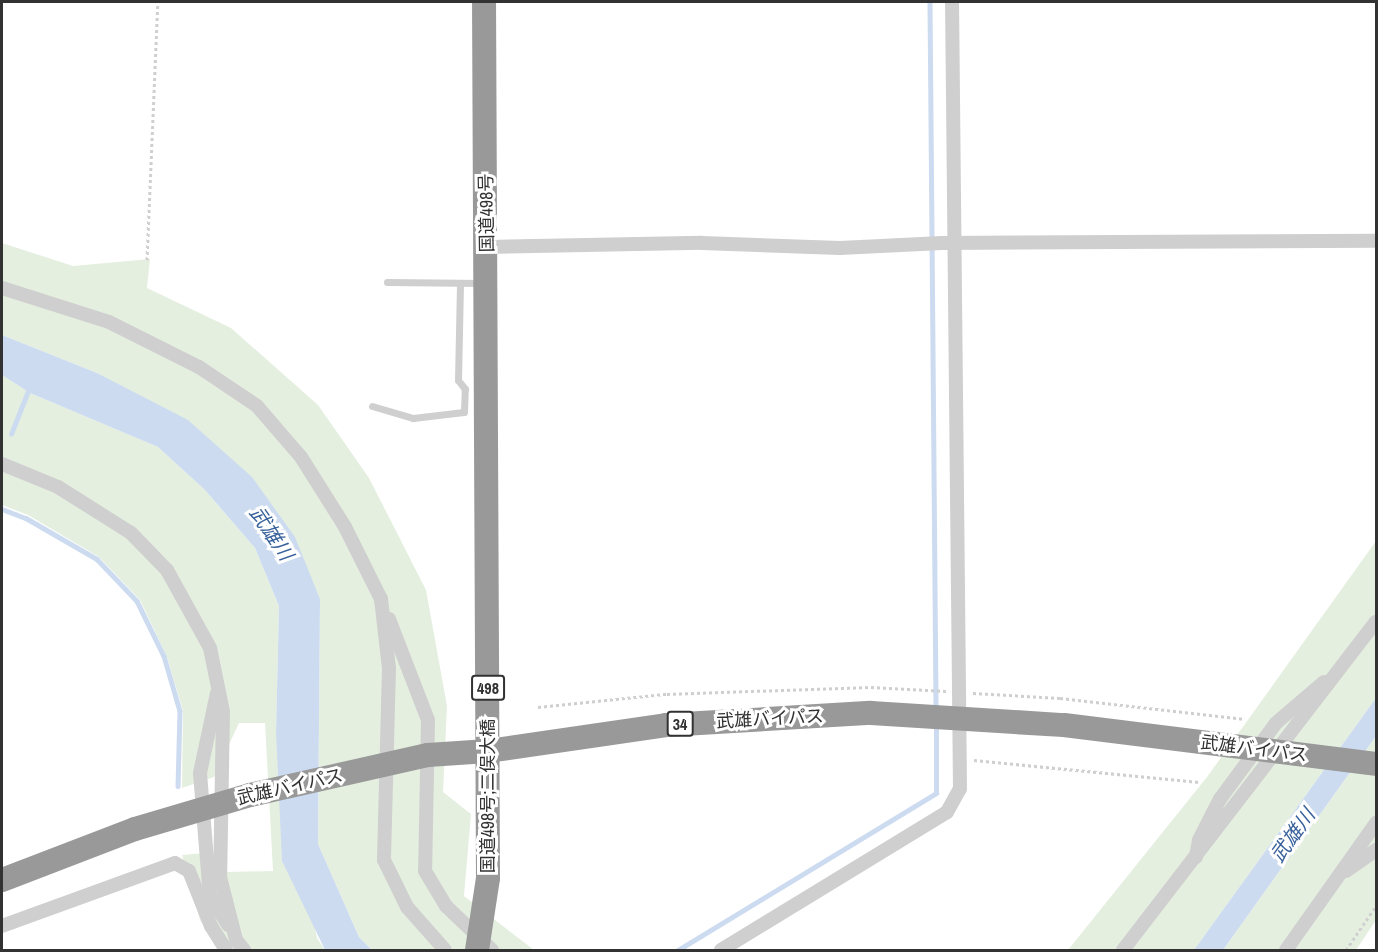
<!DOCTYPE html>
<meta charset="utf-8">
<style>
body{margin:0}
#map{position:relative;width:1378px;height:952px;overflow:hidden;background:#fff;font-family:"Archivo Narrow","Noto Sans JP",sans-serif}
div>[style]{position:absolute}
.green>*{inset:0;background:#e5efe0}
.water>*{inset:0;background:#ccdbf0}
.stream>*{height:4.5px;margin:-2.25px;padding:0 2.25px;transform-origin:2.25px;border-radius:2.25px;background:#ccdbf0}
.path>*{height:3px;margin-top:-1.5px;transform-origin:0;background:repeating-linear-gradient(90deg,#cfcfcf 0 3px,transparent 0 6px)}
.lane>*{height:7px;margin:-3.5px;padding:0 3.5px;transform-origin:3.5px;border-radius:3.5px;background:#cfcfcf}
.street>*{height:14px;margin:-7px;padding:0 7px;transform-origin:7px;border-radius:7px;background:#cfcfcf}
.highway>*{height:24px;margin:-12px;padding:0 12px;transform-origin:12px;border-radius:12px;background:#999}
span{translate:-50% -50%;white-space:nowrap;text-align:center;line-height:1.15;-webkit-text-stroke:6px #fff;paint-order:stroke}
.shield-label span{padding:2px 4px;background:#fff;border:2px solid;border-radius:4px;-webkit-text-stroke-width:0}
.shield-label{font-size:16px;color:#323232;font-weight:700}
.street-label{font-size:18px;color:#323232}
.water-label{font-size:20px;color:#39629c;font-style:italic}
.frame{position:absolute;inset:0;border:3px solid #323232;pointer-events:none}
</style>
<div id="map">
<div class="green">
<div style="clip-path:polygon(2px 243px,73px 266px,150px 259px,147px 288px,231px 328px,318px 405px,369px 478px,426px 590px,447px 706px,443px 792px,471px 814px,464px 896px,534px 950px,372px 950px,359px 937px,318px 844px,320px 599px,97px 373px,2px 335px)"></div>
<div style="clip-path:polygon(2px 375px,30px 393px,158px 447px,205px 490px,255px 548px,279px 606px,276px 732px,317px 938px,325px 950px,219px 950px,200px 920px,182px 855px,215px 852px,226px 872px,273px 871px,265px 723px,239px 723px,214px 777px,182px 788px,183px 711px,167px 657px,140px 600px,99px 557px,28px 515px,2px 505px)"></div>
<div style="clip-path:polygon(1376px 541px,1376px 698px,1194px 950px,1068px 950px,1207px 777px)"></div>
<div style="clip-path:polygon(1376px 736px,1376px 920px,1356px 950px,1223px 950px)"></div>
</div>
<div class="water">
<div style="clip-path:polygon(2px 335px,97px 373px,188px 420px,252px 477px,295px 537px,320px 599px,318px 844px,359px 937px,372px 950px,325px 950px,282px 861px,276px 732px,279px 606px,255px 548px,205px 490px,158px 447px,30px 393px,2px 375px)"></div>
<div style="clip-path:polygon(1376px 698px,1376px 736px,1223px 950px,1194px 950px)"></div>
</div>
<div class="stream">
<div style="left:930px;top:2px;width:708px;rotate:89.51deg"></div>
<div style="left:11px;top:434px;width:52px;rotate:-68.4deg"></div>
<div style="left:2px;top:509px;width:26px;rotate:21deg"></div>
<div style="left:26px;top:518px;width:82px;rotate:30deg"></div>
<div style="left:97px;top:559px;width:58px;rotate:46.4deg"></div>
<div style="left:137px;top:601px;width:61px;rotate:63.9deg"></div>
<div style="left:164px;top:656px;width:57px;rotate:73.8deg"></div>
<div style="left:180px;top:711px;width:75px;rotate:91.5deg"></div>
<div style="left:678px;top:950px;width:302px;rotate:-31.3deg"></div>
<div style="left:936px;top:793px;width:69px;rotate:-90deg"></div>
</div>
<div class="path">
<div style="left:147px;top:260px;width:258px;rotate:-87.6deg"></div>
<div style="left:973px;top:693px;width:87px;rotate:3.3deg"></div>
<div style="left:1060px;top:698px;width:184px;rotate:6.5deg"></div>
<div style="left:538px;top:707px;width:130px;rotate:-5.8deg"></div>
<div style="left:667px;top:694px;width:204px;rotate:-2deg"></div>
<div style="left:871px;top:687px;width:75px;rotate:3.1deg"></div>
<div style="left:974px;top:760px;width:226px;rotate:5.6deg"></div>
<div style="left:1346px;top:950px;width:53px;rotate:-55.7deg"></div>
</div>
<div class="lane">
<div style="left:387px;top:282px;width:95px;rotate:0.6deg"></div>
<div style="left:372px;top:406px;width:43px;rotate:16.3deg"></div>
<div style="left:413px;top:418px;width:51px;rotate:-6.7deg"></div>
<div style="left:464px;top:412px;width:23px;rotate:-88deg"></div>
<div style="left:465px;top:389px;width:11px;rotate:-128deg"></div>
<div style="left:458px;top:380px;width:97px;rotate:-88.8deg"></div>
</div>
<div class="street">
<div style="left:487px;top:247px;width:215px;rotate:-1.1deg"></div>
<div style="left:702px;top:243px;width:138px;rotate:2.1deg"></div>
<div style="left:840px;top:248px;width:102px;rotate:-2.8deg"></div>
<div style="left:942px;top:243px;width:434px;rotate:-0.3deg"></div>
<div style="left:2px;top:288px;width:112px;rotate:17.6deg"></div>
<div style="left:109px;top:322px;width:101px;rotate:26.6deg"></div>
<div style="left:199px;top:367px;width:70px;rotate:33.9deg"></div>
<div style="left:257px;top:406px;width:67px;rotate:49.2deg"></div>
<div style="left:301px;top:457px;width:83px;rotate:57.8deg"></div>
<div style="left:345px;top:527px;width:80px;rotate:63.4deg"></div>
<div style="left:381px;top:599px;width:69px;rotate:83.4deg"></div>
<div style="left:389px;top:668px;width:192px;rotate:91.5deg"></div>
<div style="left:384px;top:860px;width:52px;rotate:63.9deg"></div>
<div style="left:407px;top:907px;width:57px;rotate:48.5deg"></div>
<div style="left:2px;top:464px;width:61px;rotate:22.3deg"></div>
<div style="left:58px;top:487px;width:86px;rotate:32.2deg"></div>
<div style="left:131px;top:533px;width:52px;rotate:45.8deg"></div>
<div style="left:167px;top:570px;width:89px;rotate:61.1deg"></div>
<div style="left:210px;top:648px;width:65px;rotate:78.5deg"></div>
<div style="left:223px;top:712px;width:165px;rotate:91deg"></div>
<div style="left:220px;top:877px;width:65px;rotate:75.7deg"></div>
<div style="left:236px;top:940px;width:13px;rotate:51deg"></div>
<div style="left:389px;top:619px;width:108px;rotate:68.9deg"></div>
<div style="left:428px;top:720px;width:151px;rotate:91.1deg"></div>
<div style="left:425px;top:871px;width:41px;rotate:59deg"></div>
<div style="left:446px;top:906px;width:64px;rotate:43.7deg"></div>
<div style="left:217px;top:693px;width:82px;rotate:102deg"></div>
<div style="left:200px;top:773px;width:123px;rotate:85.4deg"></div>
<div style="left:210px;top:896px;width:34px;rotate:58deg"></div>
<div style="left:1196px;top:857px;width:17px;rotate:-80deg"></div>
<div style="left:1199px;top:840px;width:46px;rotate:-62.9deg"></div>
<div style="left:1220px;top:799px;width:94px;rotate:-53.6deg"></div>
<div style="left:1276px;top:723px;width:63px;rotate:-40.5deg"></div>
<div style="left:1346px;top:871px;width:37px;rotate:-35deg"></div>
<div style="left:2px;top:926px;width:184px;rotate:-20deg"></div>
<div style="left:175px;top:863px;width:16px;rotate:30deg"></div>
<div style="left:189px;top:871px;width:59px;rotate:68.2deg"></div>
<div style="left:211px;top:926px;width:28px;rotate:58deg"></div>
<div style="left:721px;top:950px;width:265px;rotate:-31.4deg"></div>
<div style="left:947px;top:812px;width:26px;rotate:-61deg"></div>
<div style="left:960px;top:789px;width:787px;rotate:-90.58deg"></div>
<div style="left:1123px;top:950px;width:414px;rotate:-52.4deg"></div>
<div style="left:1286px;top:950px;width:156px;rotate:-54.7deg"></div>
</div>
<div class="highway">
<div style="left:2px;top:880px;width:142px;rotate:-21deg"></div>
<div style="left:135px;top:829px;width:120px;rotate:-16.5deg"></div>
<div style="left:250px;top:795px;width:182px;rotate:-12.7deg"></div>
<div style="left:428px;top:755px;width:60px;rotate:-3.8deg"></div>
<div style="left:488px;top:751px;width:180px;rotate:-8.3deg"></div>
<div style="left:666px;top:725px;width:205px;rotate:-3.4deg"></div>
<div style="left:871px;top:713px;width:193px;rotate:3.6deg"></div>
<div style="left:1064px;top:725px;width:314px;rotate:7.1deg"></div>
<div style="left:477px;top:950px;width:73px;rotate:-81.3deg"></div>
<div style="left:488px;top:878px;width:876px;rotate:-90.26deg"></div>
</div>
<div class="shield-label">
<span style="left:488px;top:688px">498</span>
<span style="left:680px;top:724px">34</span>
</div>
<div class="street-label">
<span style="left:487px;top:213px;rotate:-91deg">国道498号</span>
<span style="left:770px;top:719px;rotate:-3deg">武雄バイパス</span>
<span style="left:1254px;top:749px;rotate:7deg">武雄バイパス</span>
<span style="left:290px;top:787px;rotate:-13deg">武雄バイパス</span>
<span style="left:488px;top:796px;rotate:-90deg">国道498号;二俣大橋</span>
</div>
<div class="water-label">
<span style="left:272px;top:533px;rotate:56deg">武雄川</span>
<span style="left:1292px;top:835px;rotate:-54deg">武雄川</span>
</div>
<div class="frame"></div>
</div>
